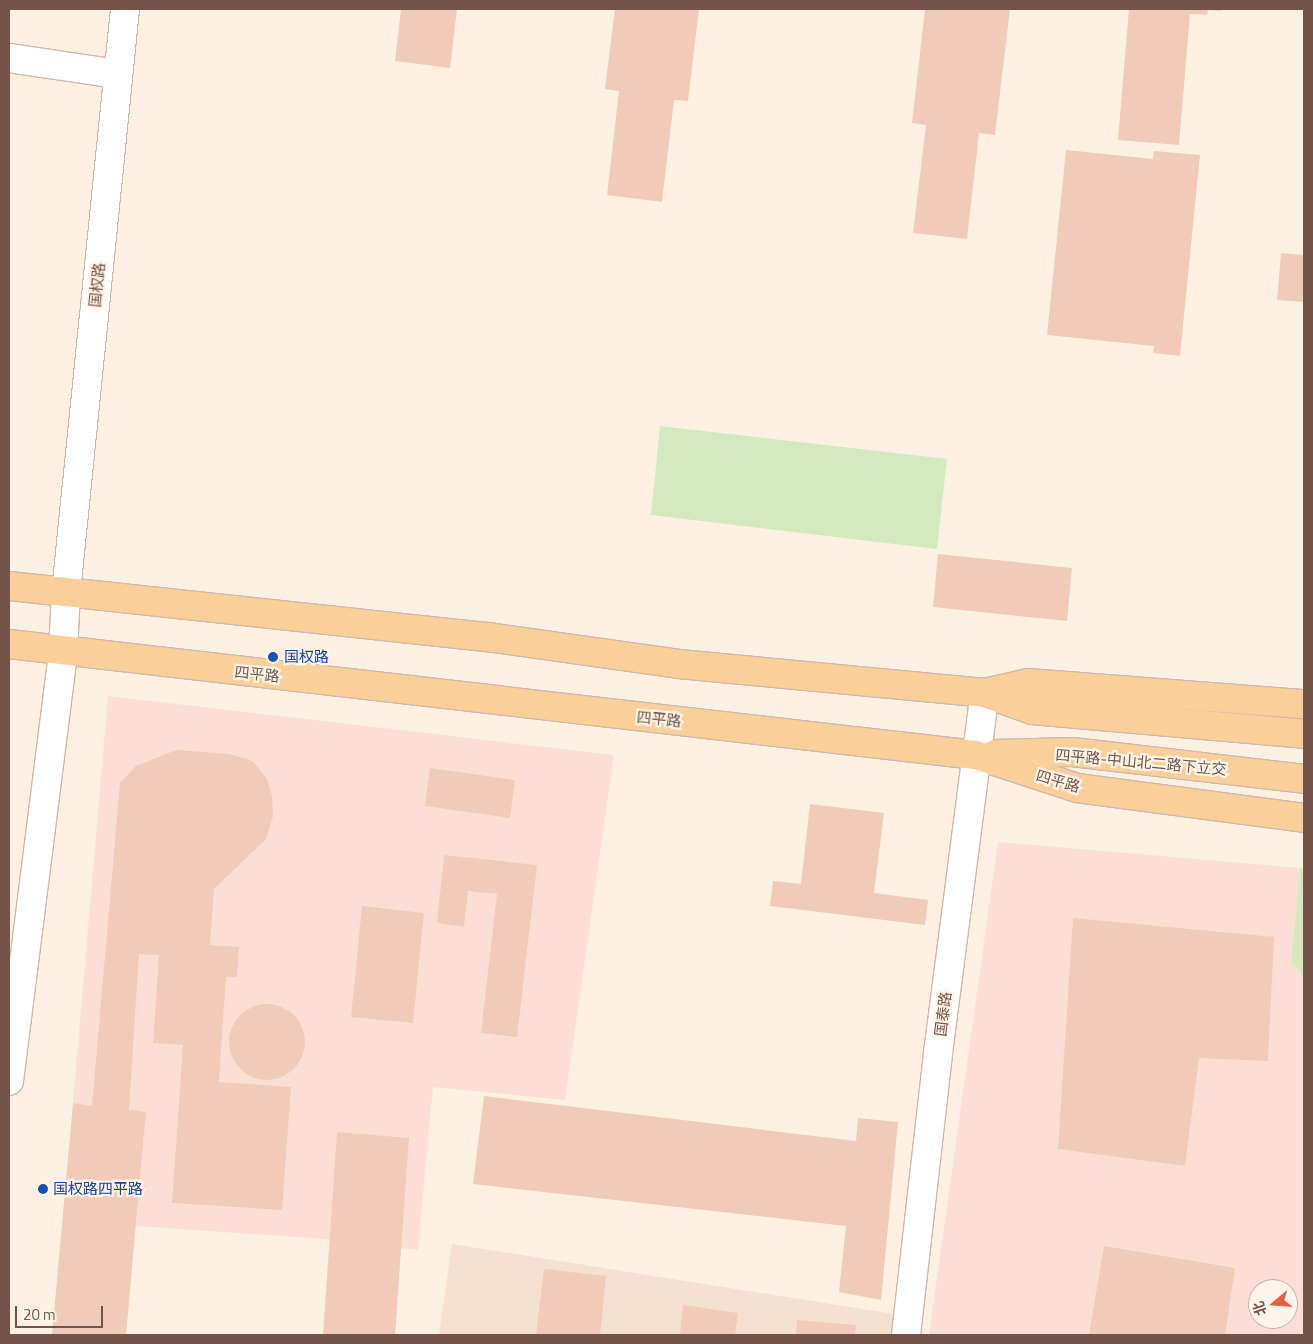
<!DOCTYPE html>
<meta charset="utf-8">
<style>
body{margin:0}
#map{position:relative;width:1313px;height:1344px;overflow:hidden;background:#fcf0e1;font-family:"Titillium Web","Noto Sans SC",sans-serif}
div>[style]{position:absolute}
.residential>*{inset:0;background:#f4e1d0}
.commercial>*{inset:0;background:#fdded5}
.green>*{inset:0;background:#d4e9c0}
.building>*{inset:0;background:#f1cbb9}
.round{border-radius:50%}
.roads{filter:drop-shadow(1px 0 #cfb8ab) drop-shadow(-1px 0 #cfb8ab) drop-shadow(0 1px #cfb8ab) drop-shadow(0 -1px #cfb8ab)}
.minor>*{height:28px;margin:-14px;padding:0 14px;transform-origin:14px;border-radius:14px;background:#fff}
.major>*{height:28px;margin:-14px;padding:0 14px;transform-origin:14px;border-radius:14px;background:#fbcf99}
.dots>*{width:14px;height:14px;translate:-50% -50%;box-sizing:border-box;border:2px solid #fff4e7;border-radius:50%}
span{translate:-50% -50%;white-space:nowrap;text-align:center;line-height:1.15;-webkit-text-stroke:4.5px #fff4e7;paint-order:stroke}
.street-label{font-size:15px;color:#735448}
.transit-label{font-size:15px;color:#164399}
.left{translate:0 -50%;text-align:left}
.frame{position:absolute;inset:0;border:10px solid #735448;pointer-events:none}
.north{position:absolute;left:1248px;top:1279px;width:50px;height:50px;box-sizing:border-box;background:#fff4e7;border:1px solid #c7b4a7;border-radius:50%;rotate:252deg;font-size:14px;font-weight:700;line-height:20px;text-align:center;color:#735448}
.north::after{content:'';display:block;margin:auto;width:18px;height:22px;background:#e75e46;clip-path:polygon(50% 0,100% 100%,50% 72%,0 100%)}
.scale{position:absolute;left:15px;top:1306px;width:88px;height:22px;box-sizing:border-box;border:2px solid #735448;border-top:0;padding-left:6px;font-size:15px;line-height:18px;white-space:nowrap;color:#735448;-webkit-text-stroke:4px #fff4e7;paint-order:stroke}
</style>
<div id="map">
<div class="residential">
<div style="clip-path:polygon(452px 1244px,894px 1314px,891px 1335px,439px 1335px)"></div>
</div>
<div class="commercial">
<div style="clip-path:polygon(108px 696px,614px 755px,565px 1100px,433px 1087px,418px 1250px,312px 1238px,136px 1226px,145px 1119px,73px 1103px)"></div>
<div style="clip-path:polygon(evenodd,998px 842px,1300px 868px,1291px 961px,1304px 978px,1304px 1335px,929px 1335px,998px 842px,1258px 1289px,1288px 1289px,1288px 1319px,1258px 1319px,1258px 1289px)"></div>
</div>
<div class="green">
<div style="clip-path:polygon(660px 426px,947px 459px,937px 549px,651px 515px)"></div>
<div style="clip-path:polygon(1300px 868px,1304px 868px,1304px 978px,1291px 961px)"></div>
</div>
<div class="building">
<div style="clip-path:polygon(401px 9px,457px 9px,450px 68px,395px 61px)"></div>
<div style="clip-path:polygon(615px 9px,699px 9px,688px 101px,674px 100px,662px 202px,607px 195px,619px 91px,605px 89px)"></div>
<div style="clip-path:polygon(925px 9px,1010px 9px,995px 135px,979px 133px,967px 239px,913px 233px,926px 125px,912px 123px)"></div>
<div style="clip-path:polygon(1129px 9px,1221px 9px,1221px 11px,1208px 10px,1207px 15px,1190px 14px,1179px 145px,1118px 140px)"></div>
<div style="clip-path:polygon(1066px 150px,1153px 159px,1154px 151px,1200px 155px,1180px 356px,1153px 353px,1154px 346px,1047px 335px)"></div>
<div style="clip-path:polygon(1281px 253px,1304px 255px,1304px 302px,1277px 300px)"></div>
<div style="clip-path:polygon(938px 554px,1072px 568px,1067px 621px,933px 607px)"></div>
<div style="clip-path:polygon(176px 750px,229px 754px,253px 761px,267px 779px,272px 796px,273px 816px,266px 839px,214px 889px,210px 945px,239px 947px,237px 977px,226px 977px,219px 1082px,291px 1087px,282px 1210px,172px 1203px,183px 1045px,153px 1043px,159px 955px,139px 954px,129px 1110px,146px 1112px,126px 1335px,52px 1335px,73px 1103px,92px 1106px,120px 783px,136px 766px)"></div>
<div style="clip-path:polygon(430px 768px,515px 780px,510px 818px,425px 806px)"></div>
<div style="clip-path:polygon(810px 804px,884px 813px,874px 893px,928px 900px,925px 925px,770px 906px,773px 881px,801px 884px)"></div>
<div style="clip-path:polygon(444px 855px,537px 865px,517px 1037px,481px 1033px,497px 894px,468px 891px,464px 927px,437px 923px)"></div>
<div style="clip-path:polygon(362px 906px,424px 913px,413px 1023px,351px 1017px)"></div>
<div style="clip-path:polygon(1073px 918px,1274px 937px,1268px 1061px,1199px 1058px,1185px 1166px,1058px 1149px)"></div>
<div class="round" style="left:229px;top:1004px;width:76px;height:76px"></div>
<div style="clip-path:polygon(484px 1096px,856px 1141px,858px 1118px,898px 1122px,881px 1300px,839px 1292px,846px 1226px,473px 1184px)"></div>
<div style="clip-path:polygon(337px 1132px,409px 1138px,395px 1335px,323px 1335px)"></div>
<div style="clip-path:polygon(1104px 1246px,1235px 1268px,1225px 1335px,1089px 1335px)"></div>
<div style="clip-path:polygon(544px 1269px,606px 1276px,600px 1335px,536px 1335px)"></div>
<div style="clip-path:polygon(683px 1305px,738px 1313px,735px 1335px,680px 1335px)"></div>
<div style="clip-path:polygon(797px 1320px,856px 1325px,855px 1335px,796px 1335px)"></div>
</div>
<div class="roads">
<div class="minor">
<div style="left:9px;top:58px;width:110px;rotate:8.4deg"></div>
<div style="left:9px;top:1081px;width:432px;rotate:-82.8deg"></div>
<div style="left:63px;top:652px;width:60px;rotate:-87.1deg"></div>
<div style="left:66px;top:592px;width:586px;rotate:-84.22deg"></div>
<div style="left:906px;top:1335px;width:284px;rotate:-83.5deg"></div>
<div style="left:938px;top:1053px;width:363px;rotate:-82.6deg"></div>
</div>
<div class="major">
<div style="left:9px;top:586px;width:482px;rotate:6.1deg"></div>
<div style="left:488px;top:637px;width:193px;rotate:8deg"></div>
<div style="left:679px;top:664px;width:307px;rotate:5.4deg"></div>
<div style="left:985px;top:693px;width:44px;rotate:-13.1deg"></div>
<div style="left:1028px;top:683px;width:277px;rotate:4.4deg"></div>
<div style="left:9px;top:644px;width:973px;rotate:6.55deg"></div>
<div style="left:976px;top:755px;width:106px;rotate:18.1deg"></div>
<div style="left:1077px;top:788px;width:229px;rotate:7.5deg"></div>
<div style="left:985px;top:693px;width:50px;rotate:19.9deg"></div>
<div style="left:1032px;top:710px;width:273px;rotate:5deg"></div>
<div style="left:995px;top:754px;width:77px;rotate:-1.5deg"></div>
<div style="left:1072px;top:752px;width:234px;rotate:6.6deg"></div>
</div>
</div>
<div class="dots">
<div style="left:273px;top:657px;background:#1a4fb4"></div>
<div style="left:43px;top:1189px;background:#1a4fb4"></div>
</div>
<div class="street-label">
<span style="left:97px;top:285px;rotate:-84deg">国权路</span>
<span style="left:257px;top:674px;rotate:6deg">四平路</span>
<span style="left:659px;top:719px;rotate:6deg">四平路</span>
<span style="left:1141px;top:762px;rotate:5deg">四平路-中山北二路下立交</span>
<span style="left:1058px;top:781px;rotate:16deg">四平路</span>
<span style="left:943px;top:1014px;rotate:-83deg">国泰路</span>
</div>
<div class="transit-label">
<span class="left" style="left:284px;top:657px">国权路</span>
<span class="left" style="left:53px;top:1189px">国权路四平路</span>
</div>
<div class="frame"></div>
<div class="north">北</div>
<div class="scale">20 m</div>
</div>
